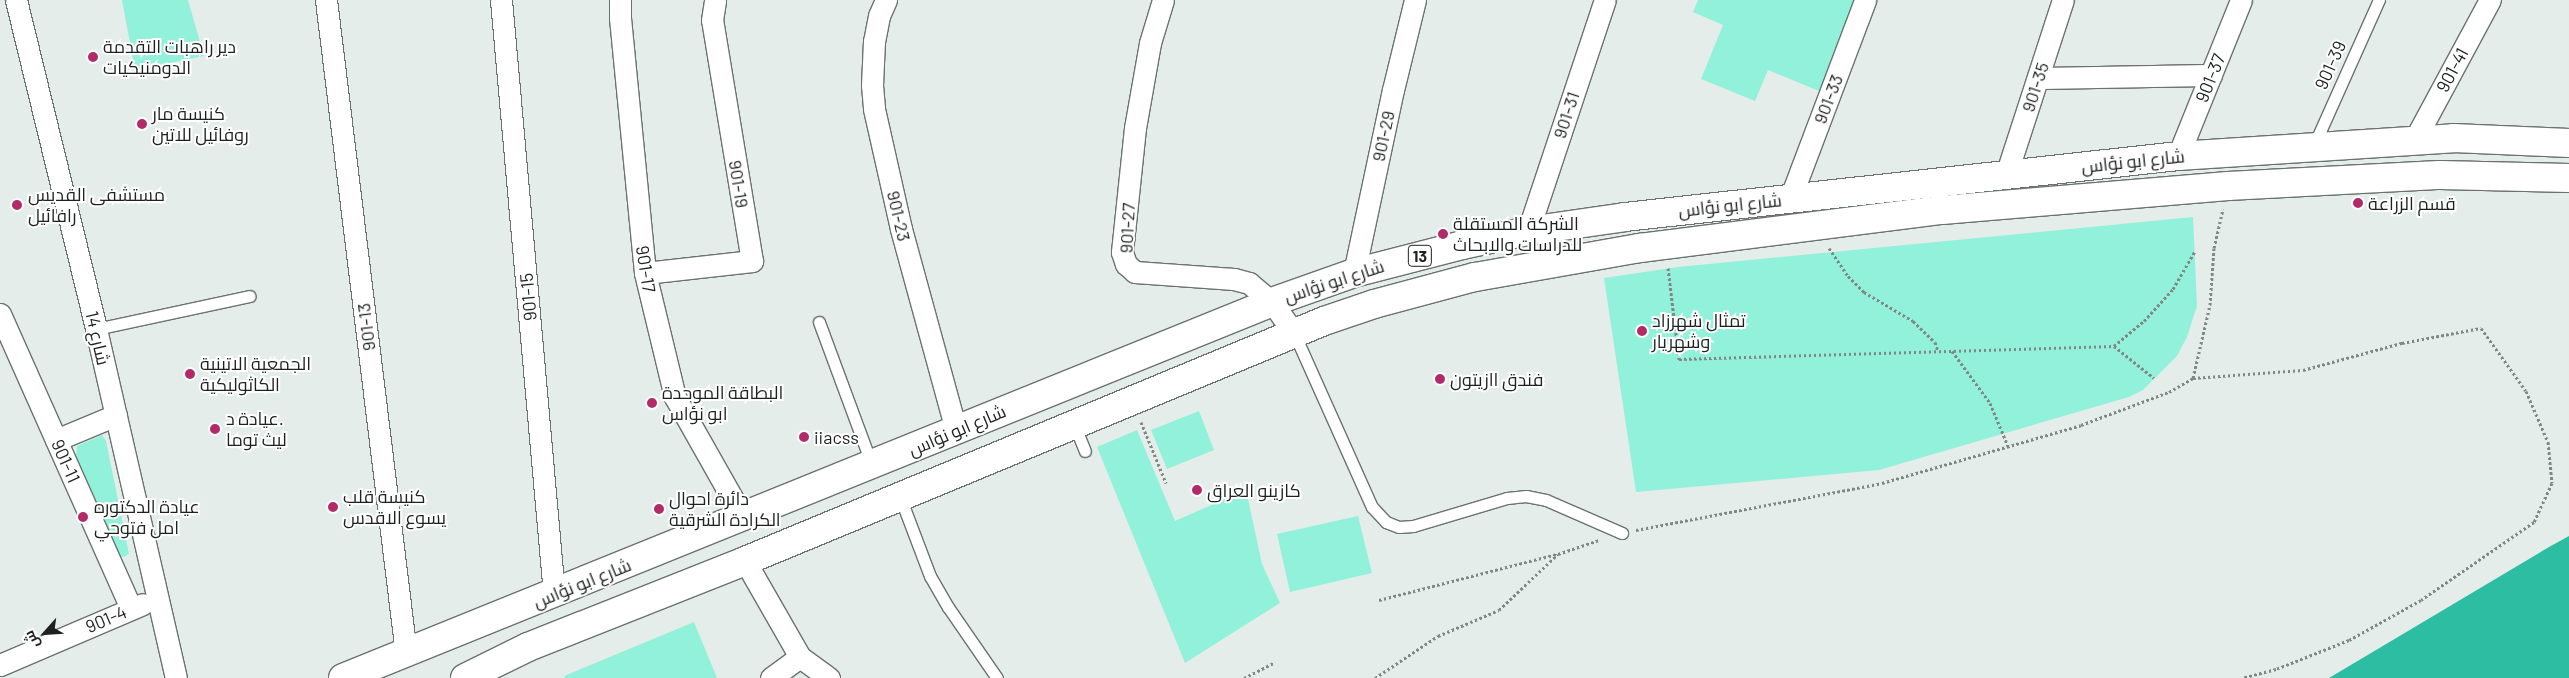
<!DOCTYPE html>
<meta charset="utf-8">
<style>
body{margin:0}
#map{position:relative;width:2569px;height:678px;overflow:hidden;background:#e5edea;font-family:Barlow,Cairo,sans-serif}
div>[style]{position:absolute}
.green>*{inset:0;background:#91f1da}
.water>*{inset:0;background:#2dbda3}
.path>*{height:3px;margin-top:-1.5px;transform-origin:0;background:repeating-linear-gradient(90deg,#818785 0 2.5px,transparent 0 5px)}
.roads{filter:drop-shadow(1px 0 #6b7270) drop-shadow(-1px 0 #6b7270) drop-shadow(0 1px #6b7270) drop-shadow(0 -1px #6b7270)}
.lane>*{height:11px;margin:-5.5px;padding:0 5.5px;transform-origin:5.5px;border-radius:5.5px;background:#fff}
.street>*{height:21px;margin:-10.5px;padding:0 10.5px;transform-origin:10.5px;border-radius:10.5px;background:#fff}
.primary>*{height:28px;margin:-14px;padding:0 14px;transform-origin:14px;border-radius:14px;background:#fff}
.dots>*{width:14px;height:14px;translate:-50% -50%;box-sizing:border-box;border:2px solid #fff;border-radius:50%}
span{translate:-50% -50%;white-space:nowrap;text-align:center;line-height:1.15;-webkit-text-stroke:4px #fff;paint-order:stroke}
.shield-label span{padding:1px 4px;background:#fff;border:1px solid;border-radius:4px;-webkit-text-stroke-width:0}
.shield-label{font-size:16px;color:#1e2120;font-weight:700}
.poi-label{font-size:18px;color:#1e2120}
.left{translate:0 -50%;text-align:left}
.street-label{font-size:18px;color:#1e2120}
.north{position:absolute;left:20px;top:608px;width:50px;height:50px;-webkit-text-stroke:4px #fff;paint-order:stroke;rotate:244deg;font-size:14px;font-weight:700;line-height:20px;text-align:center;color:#1e2120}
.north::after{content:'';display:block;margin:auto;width:18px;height:22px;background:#1e2120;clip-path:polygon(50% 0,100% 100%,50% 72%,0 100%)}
</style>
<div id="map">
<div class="green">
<div style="clip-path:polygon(122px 0,188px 0,204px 56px,135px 70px)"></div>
<div style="clip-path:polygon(1698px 0,1856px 0,1819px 91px,1768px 70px,1755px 101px,1701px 79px,1723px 25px,1693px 12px)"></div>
<div style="clip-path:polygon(2193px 217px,2197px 306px,2187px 337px,2177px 356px,2143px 390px,2129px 397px,1879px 470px,1636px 492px,1604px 278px,1678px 267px)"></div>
<div style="clip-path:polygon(1199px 411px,1214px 450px,1167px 469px,1151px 430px)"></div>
<div style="clip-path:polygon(1137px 430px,1175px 521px,1234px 495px,1248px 499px,1262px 564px,1280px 603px,1185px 663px,1097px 447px)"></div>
<div style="clip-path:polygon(102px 435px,106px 441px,129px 554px,124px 557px,115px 556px,76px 456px,77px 446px)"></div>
<div style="clip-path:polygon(1358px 516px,1372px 573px,1290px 592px,1277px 534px)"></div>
<div style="clip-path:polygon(694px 622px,717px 678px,565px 678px,564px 676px)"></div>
</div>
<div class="water">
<div style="clip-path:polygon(2569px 536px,2569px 678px,2329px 678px,2549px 547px)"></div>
</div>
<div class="path">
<div style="left:1829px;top:248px;width:34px;rotate:56deg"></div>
<div style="left:1848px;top:276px;width:23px;rotate:45deg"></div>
<div style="left:1864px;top:292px;width:57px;rotate:30.6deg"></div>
<div style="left:1913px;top:321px;width:30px;rotate:44deg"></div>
<div style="left:1935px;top:342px;width:9px;rotate:72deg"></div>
<div style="left:1668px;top:268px;width:92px;rotate:83.1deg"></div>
<div style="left:1679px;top:359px;width:435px;rotate:-1.7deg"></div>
<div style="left:2114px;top:346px;width:39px;rotate:-40deg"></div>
<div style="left:2144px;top:321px;width:43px;rotate:-47.8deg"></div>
<div style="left:2173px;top:289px;width:44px;rotate:-59.9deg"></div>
<div style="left:2114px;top:346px;width:51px;rotate:38.7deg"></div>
<div style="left:1952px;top:351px;width:64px;rotate:53.8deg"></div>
<div style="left:1990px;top:403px;width:47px;rotate:67.3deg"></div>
<div style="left:2193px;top:378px;width:110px;rotate:-4.2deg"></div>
<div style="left:2303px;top:370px;width:103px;rotate:-15.3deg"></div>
<div style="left:2402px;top:343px;width:80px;rotate:-10.8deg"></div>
<div style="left:2481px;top:328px;width:77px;rotate:54.5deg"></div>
<div style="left:2526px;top:391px;width:56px;rotate:66.7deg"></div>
<div style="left:2548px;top:442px;width:41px;rotate:84.4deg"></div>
<div style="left:2552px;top:483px;width:43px;rotate:114.8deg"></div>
<div style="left:2534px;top:522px;width:137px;rotate:145.4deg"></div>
<div style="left:2421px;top:600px;width:82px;rotate:150.9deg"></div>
<div style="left:2349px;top:640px;width:79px;rotate:158.3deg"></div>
<div style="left:2276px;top:669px;width:35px;rotate:165deg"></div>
<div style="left:1141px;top:422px;width:66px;rotate:67.7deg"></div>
<div style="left:1636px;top:530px;width:250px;rotate:-10.8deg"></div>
<div style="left:1882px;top:483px;width:207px;rotate:-16.2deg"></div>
<div style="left:2081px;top:425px;width:94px;rotate:-20.6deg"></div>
<div style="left:2169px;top:392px;width:28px;rotate:-30deg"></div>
<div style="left:2193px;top:378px;width:75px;rotate:-76.9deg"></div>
<div style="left:2210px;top:305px;width:57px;rotate:-86deg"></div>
<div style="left:2214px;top:248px;width:40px;rotate:-77deg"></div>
<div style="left:1379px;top:600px;width:184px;rotate:-14.5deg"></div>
<div style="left:1244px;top:678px;width:35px;rotate:-27deg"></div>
<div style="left:1375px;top:678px;width:76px;rotate:-33.7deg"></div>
<div style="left:1438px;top:636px;width:66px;rotate:-23.1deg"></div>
<div style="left:1499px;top:610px;width:81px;rotate:-43.5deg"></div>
<div style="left:1558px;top:554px;width:43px;rotate:-18.9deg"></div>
</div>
<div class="roads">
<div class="lane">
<div style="left:2314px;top:145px;width:159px;rotate:-65.9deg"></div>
<div style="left:819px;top:322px;width:153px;rotate:69.7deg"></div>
<div style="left:96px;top:329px;width:157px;rotate:-12.1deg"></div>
<div style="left:1294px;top:333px;width:191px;rotate:65.9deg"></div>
<div style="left:1372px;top:507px;width:21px;rotate:47deg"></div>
<div style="left:1386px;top:522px;width:14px;rotate:21deg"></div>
<div style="left:1399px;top:527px;width:14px;rotate:-4deg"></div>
<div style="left:1413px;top:526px;width:98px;rotate:-16.6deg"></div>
<div style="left:1507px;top:498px;width:19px;rotate:-6deg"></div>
<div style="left:1526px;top:496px;width:20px;rotate:11deg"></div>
<div style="left:1546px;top:500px;width:83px;rotate:23.5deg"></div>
<div style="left:1074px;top:424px;width:29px;rotate:68deg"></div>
<div style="left:900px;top:497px;width:85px;rotate:69.2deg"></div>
<div style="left:930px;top:576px;width:36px;rotate:60deg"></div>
<div style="left:948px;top:607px;width:86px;rotate:55.4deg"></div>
</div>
<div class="street">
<div style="left:16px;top:0;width:339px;rotate:76.3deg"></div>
<div style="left:96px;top:329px;width:358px;rotate:77.1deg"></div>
<div style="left:326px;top:0;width:658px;rotate:83.02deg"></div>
<div style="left:501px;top:0;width:596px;rotate:84.9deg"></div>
<div style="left:620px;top:0;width:18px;rotate:90deg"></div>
<div style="left:620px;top:18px;width:256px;rotate:84.4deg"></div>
<div style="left:645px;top:273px;width:128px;rotate:76.4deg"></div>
<div style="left:675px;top:397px;width:138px;rotate:60.5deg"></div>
<div style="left:886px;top:0;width:17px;rotate:114deg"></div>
<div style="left:879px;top:16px;width:25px;rotate:101deg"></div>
<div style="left:874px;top:41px;width:44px;rotate:92.6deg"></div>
<div style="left:872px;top:85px;width:24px;rotate:85deg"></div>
<div style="left:874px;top:109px;width:123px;rotate:77.3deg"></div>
<div style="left:901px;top:229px;width:208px;rotate:74.7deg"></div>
<div style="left:1163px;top:0;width:45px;rotate:106.8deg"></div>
<div style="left:1150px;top:43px;width:86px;rotate:100deg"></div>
<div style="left:1135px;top:128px;width:125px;rotate:96deg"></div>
<div style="left:1122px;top:252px;width:13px;rotate:72deg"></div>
<div style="left:1126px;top:264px;width:12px;rotate:42deg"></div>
<div style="left:1135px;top:272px;width:99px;rotate:4deg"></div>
<div style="left:1234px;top:279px;width:16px;rotate:15deg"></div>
<div style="left:1249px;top:283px;width:30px;rotate:40deg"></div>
<div style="left:1272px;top:302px;width:38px;rotate:55deg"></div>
<div style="left:2038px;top:78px;width:173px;rotate:-1deg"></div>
<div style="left:2415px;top:139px;width:158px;rotate:-61.7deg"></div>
<div style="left:2178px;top:156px;width:168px;rotate:-68deg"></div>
<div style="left:2006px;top:175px;width:184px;rotate:-72deg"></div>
<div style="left:1790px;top:199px;width:213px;rotate:-69.3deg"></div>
<div style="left:1528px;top:231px;width:243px;rotate:-71.6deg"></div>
<div style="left:645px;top:273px;width:108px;rotate:-6.4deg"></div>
<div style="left:752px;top:261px;width:244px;rotate:-99.4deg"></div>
<div style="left:712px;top:20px;width:20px;rotate:-81deg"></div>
<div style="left:1354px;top:273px;width:187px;rotate:-78deg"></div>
<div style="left:1393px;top:90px;width:93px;rotate:-76.3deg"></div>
<div style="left:0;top:314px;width:322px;rotate:66deg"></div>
<div style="left:56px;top:440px;width:65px;rotate:-22.6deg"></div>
<div style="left:745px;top:561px;width:111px;rotate:60.2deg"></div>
<div style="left:800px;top:657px;width:36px;rotate:36deg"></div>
<div style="left:0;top:665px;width:155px;rotate:-23.1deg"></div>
<div style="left:771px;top:678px;width:36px;rotate:-36deg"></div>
</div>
<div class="primary">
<div style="left:343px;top:678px;width:1002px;rotate:-22.03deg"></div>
<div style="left:1272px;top:302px;width:87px;rotate:-19.5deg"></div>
<div style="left:1354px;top:273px;width:112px;rotate:-14.5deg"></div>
<div style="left:1462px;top:245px;width:67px;rotate:-12deg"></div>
<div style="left:1528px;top:231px;width:98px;rotate:-8.2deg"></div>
<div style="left:1625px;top:217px;width:556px;rotate:-6.29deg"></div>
<div style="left:2178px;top:156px;width:276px;rotate:-3.7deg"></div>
<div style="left:2453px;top:138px;width:116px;rotate:2.5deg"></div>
<div style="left:465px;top:678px;width:70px;rotate:-26.2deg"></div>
<div style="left:528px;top:647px;width:233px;rotate:-21.6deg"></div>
<div style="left:745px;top:561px;width:627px;rotate:-22.51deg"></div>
<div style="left:1324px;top:321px;width:53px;rotate:-18.8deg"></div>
<div style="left:1374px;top:304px;width:105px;rotate:-15deg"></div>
<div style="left:1475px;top:277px;width:168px;rotate:-10deg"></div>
<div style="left:1640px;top:248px;width:304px;rotate:-7.2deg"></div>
<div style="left:1942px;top:210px;width:287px;rotate:-4.8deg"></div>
<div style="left:2228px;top:186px;width:212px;rotate:-3deg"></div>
<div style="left:2440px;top:175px;width:129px;rotate:1.3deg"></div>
</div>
</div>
<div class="dots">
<div style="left:93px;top:57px;background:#b32a6a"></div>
<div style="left:142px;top:124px;background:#b32a6a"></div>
<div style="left:2358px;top:203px;background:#b32a6a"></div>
<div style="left:17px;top:205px;background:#b32a6a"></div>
<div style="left:1443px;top:234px;background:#b32a6a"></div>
<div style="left:1642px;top:331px;background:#b32a6a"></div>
<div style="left:190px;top:374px;background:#b32a6a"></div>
<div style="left:1440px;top:379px;background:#b32a6a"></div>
<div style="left:652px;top:403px;background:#b32a6a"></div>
<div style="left:215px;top:429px;background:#b32a6a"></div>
<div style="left:804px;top:437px;background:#b32a6a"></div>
<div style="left:1197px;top:490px;background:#b32a6a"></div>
<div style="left:333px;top:507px;background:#b32a6a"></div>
<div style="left:659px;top:509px;background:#b32a6a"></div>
<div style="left:83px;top:517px;background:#b32a6a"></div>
</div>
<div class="shield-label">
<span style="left:1420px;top:256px">13</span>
</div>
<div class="poi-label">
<span class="left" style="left:103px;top:57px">دير راهبات التقدمة<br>الدومنيكيات</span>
<span class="left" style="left:152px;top:124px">كنيسة مار<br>روفائيل للاتين</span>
<span class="left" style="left:28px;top:205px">مستشفى القديس<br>رافائيل</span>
<span class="left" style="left:2368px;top:203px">قسم الزراعة</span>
<span class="left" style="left:1453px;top:234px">الشركة المستقلة<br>للدراسات والابحاث</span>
<span class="left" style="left:1652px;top:331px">تمثال شهرزاد<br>وشهريار</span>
<span class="left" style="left:200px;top:374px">الجمعية الاتينية<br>الكاثوليكية</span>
<span class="left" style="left:1450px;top:379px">فندق اازيتون</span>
<span class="left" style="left:662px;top:403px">البطاقة الموحدة<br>ابو نؤاس</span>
<span class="left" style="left:226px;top:429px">عيادة د.<br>ليث توما</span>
<span class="left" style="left:814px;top:437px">iiacss</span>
<span class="left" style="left:1207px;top:490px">كازينو العراق</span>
<span class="left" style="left:343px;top:507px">كنيسة قلب<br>يسوع الاقدس</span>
<span class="left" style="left:669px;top:509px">دائرة احوال<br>الكرادة الشرقية</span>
<span class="left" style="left:94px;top:517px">عيادة الدكتوره<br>امل فتوحي</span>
</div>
<div class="street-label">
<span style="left:2330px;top:65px;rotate:-66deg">901-39</span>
<span style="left:2452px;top:70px;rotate:-62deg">901-41</span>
<span style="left:2210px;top:78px;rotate:-68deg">901-37</span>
<span style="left:2035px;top:87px;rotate:-72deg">901-35</span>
<span style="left:1828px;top:99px;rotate:-69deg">901-33</span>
<span style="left:1566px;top:115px;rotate:-72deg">901-31</span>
<span style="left:1383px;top:136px;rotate:-78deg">901-29</span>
<span style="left:2133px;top:161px;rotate:-6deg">شارع ابو نؤاس</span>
<span style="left:739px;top:184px;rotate:81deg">901-19</span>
<span style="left:1730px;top:205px;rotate:-6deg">شارع ابو نؤاس</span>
<span style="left:899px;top:216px;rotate:77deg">901-23</span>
<span style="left:1127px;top:228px;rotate:-87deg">901-27</span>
<span style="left:646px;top:269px;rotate:81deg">901-17</span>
<span style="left:1334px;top:281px;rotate:-18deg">شارع ابو نؤاس</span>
<span style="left:528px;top:297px;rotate:-95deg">901-15</span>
<span style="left:366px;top:327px;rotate:-97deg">901-13</span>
<span style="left:98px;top:338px;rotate:77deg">شارع 14</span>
<span style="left:957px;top:430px;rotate:-23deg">شارع ابو نؤاس</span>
<span style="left:66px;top:461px;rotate:66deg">901-11</span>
<span style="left:582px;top:583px;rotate:-22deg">شارع ابو نؤاس</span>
<span style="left:106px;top:619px;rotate:-23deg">901-4</span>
</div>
<div class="north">ش</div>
</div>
